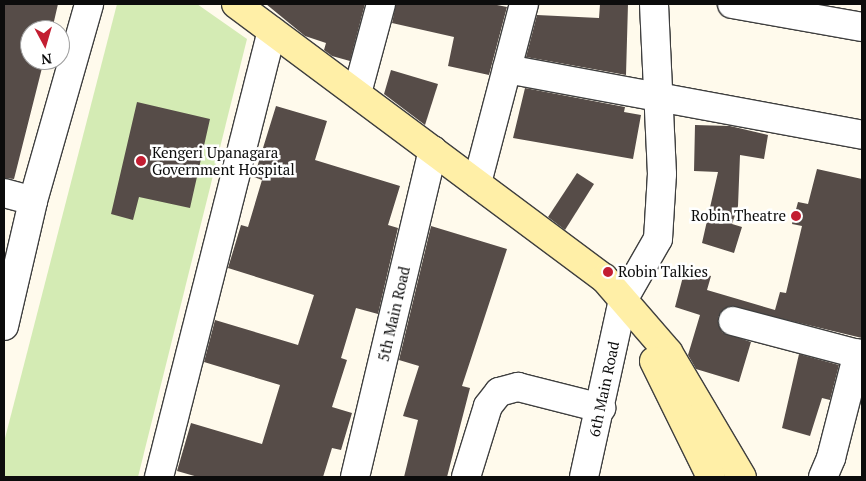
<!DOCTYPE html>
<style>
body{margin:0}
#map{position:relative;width:866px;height:481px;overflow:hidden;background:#fffaec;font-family:"PT Serif",serif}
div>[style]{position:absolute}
.green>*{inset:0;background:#d4ebb4}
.building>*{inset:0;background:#564c48}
.roads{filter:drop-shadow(1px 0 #3f3f3f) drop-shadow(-1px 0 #3f3f3f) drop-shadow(0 1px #3f3f3f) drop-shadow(0 -1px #3f3f3f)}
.minor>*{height:28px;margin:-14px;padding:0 14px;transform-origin:14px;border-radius:14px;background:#fff}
.tertiary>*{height:28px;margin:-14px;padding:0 14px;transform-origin:14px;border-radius:14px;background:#fff}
.secondary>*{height:28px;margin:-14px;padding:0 14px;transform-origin:14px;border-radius:14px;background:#ffefa7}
.dots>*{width:14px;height:14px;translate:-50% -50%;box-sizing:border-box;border:2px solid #fff;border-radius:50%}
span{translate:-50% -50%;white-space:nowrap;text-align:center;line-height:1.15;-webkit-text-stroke:5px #fff;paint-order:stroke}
.poi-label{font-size:15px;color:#0c0c0c}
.left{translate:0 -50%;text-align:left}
.right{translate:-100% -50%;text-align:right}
.street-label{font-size:15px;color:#0c0c0c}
.frame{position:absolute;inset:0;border:5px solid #0c0c0c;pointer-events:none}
.north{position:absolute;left:20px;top:20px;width:50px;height:50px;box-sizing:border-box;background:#fff;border:1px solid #9e9e9e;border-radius:50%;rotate:174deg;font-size:14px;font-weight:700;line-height:20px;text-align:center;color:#0c0c0c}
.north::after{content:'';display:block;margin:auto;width:18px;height:22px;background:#c31e32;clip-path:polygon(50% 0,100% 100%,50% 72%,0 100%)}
</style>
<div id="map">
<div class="green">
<div style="clip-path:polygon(117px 4px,197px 4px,247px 39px,138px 477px,4px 477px,4px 442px)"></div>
</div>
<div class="building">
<div style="clip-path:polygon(4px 4px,58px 4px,52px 30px,30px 30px,30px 60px,44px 60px,14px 179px,4px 178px)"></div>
<div style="clip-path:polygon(266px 4px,365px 4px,350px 61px,332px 56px,324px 50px,326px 43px,305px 36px)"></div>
<div style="clip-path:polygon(396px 4px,492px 4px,507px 7px,489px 75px,448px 66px,454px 37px,392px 23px)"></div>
<div style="clip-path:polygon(600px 4px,628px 4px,626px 75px,526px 57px,537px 15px,599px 18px)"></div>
<div style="clip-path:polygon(391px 70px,438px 84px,425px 125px,384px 94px)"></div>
<div style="clip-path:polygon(525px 88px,625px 107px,624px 112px,641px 115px,633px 159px,513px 138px)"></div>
<div style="clip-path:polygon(137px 102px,210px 119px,190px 208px,139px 197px,133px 220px,111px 214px)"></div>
<div style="clip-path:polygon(276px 106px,327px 121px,315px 160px,400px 186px,388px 225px,398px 228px,378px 314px,356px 308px,341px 358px,347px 360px,332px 407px,352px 413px,341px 450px,332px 448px,323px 477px,198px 477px,177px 471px,191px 423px,262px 444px,280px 385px,204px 362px,215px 320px,298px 345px,314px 295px,228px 268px,241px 225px,248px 227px,262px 180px,254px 177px)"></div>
<div style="clip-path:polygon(695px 125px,730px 126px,768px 135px,764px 159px,740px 155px,738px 206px,732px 224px,742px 227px,734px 253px,702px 243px,718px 172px,694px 171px)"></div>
<div style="clip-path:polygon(817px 169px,862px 179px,862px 338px,729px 306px,718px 317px,722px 332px,751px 342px,739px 382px,696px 369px,688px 355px,700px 315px,675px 307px,685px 269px,711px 276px,707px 290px,775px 310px,780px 292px,786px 293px,802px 226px,792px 224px,798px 202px,808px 204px)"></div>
<div style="clip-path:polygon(577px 173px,594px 184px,565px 230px,548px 217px)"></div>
<div style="clip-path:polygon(431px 226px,507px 249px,462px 386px,470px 388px,447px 477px,404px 477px,418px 420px,403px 416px,419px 366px,399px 360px)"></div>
<div style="clip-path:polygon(799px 354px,839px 365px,830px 400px,822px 398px,810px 436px,782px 428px)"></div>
</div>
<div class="roads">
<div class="minor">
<div style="left:732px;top:4px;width:132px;rotate:10deg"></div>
<div style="left:507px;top:69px;width:361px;rotate:10.5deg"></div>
<div style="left:357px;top:93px;width:92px;rotate:-74.9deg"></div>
<div style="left:477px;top:183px;width:185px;rotate:-75.3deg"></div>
<div style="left:4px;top:193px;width:30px;rotate:15deg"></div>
<div style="left:33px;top:201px;width:205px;rotate:-74.1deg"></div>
<div style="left:733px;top:321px;width:133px;rotate:14.8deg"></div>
<div style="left:4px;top:326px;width:128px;rotate:-76.9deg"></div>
<div style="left:159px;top:477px;width:460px;rotate:-75.8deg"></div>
<div style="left:355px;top:477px;width:336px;rotate:-76.6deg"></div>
<div style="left:466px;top:477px;width:74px;rotate:-72.8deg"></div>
<div style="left:488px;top:406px;width:18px;rotate:-52deg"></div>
<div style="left:499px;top:392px;width:20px;rotate:-15deg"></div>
<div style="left:518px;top:387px;width:86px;rotate:14.2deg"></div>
<div style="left:823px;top:477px;width:21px;rotate:-67deg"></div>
<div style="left:831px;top:458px;width:108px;rotate:-75.6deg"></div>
</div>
<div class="tertiary">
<div style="left:584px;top:477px;width:181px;rotate:-77.6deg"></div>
<div style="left:623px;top:300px;width:70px;rotate:-60.2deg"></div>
<div style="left:658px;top:239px;width:65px;rotate:-86.5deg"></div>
<div style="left:662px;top:174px;width:170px;rotate:-92.7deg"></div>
</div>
<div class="secondary">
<div style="left:236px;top:4px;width:459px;rotate:36.7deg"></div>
<div style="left:604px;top:278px;width:98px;rotate:49.1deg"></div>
<div style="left:668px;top:352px;width:145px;rotate:59.4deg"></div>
<div style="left:654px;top:361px;width:129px;rotate:63.8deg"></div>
</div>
</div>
<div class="dots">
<div style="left:141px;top:161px;background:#c31e32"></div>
<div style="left:796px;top:216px;background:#c31e32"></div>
<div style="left:608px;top:272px;background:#c31e32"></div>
</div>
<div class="poi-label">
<span class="left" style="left:152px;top:161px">Kengeri Upanagara<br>Government Hospital</span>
<span class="right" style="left:786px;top:216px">Robin Theatre</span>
<span class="left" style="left:618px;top:272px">Robin Talkies</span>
</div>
<div class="street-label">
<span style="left:394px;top:314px;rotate:-77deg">5th Main Road</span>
<span style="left:604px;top:389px;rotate:-78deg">6th Main Road</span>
</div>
<div class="frame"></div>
<div class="north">N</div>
</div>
